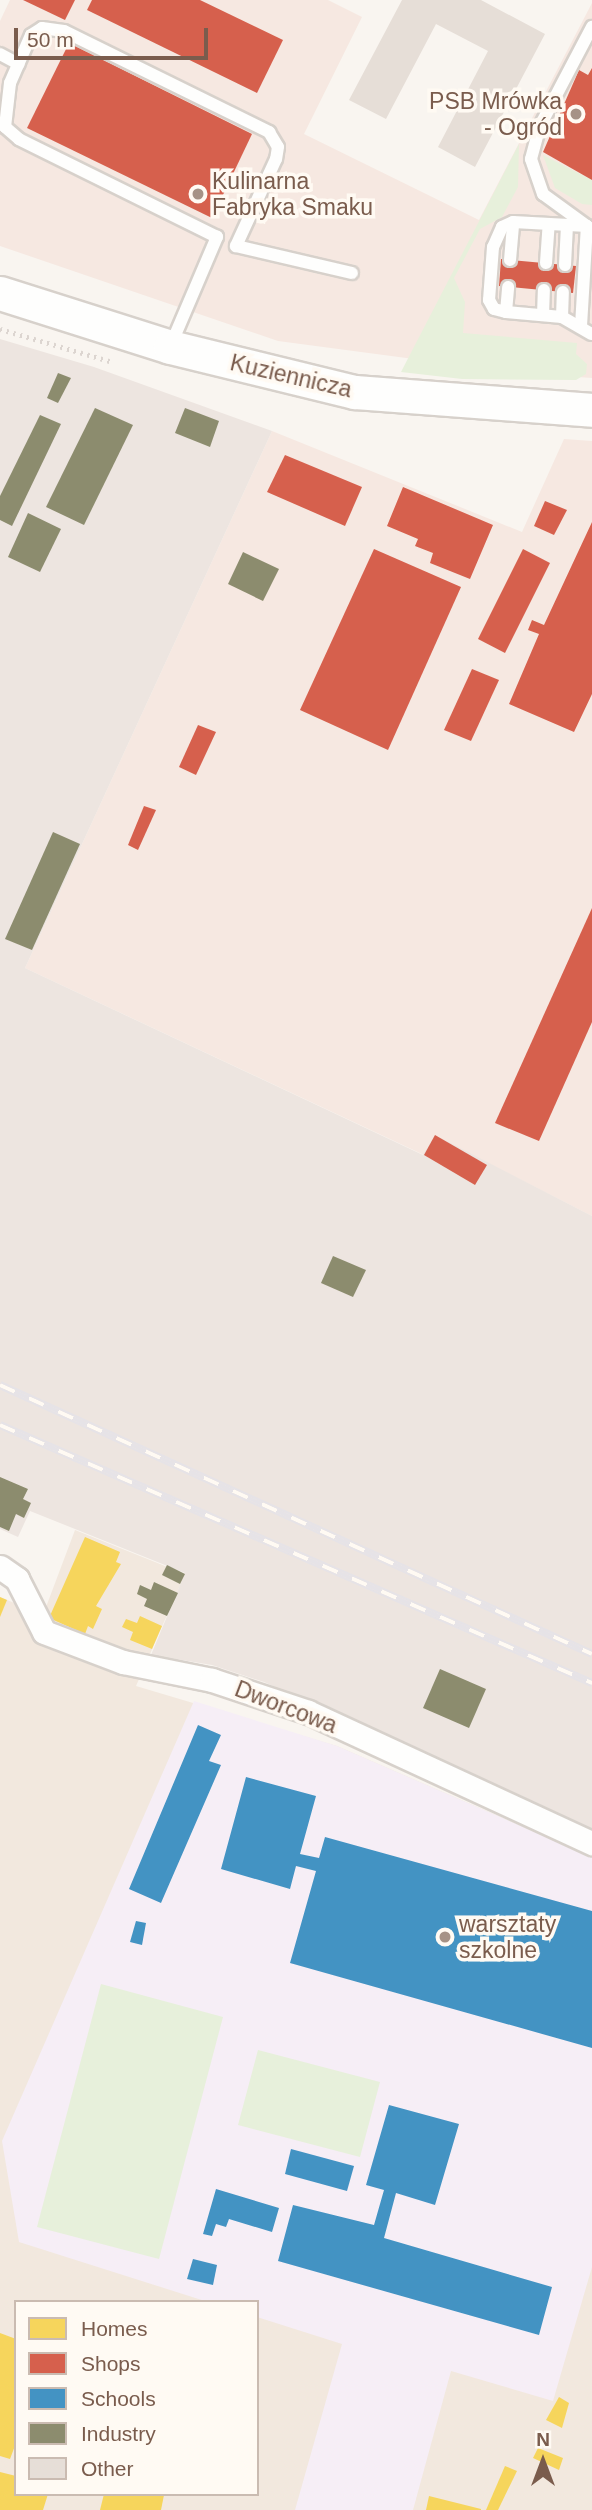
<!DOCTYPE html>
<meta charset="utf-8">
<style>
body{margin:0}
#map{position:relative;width:592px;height:2510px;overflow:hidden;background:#f9f5f0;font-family:Helvetica,sans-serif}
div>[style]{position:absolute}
.residential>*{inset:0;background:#f2e8de}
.commercial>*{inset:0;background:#f6e8e1}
.industrial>*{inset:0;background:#ede5e0}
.education>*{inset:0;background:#f6eef6}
.green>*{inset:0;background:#e7f0db}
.homes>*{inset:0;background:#f6d55c}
.shops>*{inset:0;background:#d6604d}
.schools>*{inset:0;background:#4393c3}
.industry>*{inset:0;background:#8c8c6e}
.building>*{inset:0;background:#e6ded7}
.path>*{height:4.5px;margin-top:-2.25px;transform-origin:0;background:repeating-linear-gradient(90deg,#dcd5d0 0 2px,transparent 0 7px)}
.roads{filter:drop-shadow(2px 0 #d7d1cb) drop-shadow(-2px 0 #d7d1cb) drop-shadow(0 2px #d7d1cb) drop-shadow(0 -2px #d7d1cb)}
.lane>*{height:12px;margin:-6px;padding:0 6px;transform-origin:6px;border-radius:6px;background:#fefefd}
.street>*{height:23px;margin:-11.5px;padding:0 11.5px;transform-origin:11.5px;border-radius:11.5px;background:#fefefd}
.secondary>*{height:33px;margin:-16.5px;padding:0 16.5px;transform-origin:16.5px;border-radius:16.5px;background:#fefefd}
.rail>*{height:8px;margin-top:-4px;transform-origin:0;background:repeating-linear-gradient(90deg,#fffaf3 0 16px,#e6e3e7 0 32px);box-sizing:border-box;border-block:2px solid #e6e3e7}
.dots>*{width:19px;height:19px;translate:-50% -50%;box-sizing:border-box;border:4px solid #fffaf3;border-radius:50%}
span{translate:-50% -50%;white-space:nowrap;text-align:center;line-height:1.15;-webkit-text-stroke:7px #fffaf3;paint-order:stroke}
.poi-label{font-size:23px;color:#7a5c4d}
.right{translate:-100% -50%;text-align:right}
.left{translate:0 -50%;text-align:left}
.street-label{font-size:23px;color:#7a5c4d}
.legend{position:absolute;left:14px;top:2300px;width:245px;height:196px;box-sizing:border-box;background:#fffaf3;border:2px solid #cabbb1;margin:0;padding:9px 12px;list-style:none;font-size:21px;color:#7a5c4d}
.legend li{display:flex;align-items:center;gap:14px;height:35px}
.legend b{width:35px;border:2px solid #cabbb1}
.north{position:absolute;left:508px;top:2426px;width:70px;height:70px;-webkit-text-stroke:5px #fffaf3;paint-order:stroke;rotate:0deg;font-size:19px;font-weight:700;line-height:28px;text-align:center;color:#7a5c4d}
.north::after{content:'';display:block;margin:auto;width:24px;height:32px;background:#7a5c4d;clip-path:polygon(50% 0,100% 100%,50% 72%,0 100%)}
.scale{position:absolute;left:14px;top:28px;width:194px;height:32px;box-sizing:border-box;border:4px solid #7a5c4d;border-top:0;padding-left:9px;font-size:21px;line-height:24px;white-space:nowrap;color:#7a5c4d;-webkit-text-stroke:5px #fffaf3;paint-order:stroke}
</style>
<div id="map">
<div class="residential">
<div style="clip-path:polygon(evenodd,75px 1530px,185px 1574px,136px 1686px,337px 1746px,592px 1857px,592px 2510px,0 2510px,0 1597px,43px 1615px,75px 1530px,16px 2302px,257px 2302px,257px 2494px,16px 2494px,16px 2302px)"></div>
</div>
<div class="commercial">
<div style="clip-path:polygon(10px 0,328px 0,362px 17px,304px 134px,479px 220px,592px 3px,592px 378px,520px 373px,278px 341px,0 246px,0 21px)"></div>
<div style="clip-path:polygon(272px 431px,522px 532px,564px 439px,592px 441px,592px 1216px,435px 1136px,424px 1155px,25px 968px)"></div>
</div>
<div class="industrial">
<div style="clip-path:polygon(0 339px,94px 367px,272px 431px,25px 968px,423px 1155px,435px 1135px,592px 1216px,592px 1829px,264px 1682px,212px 1665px,151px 1655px,185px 1573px,30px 1511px,18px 1537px,0 1529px)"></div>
</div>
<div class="education">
<div style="clip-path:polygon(194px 1701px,337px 1746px,592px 1857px,592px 2267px,553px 2401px,451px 2371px,413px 2510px,295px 2510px,342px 2344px,257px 2317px,257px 2302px,208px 2302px,19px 2242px,2px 2141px)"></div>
</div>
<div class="green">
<div style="clip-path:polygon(519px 144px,518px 187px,502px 217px,480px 229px,454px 278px,465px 302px,463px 333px,577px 343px,576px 354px,587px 364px,586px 374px,576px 380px,462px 379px,401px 372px)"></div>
<div style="clip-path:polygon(543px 155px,592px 180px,592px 205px,582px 204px,555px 188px)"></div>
<div style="clip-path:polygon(101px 1984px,223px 2017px,159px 2259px,37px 2227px)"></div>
<div style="clip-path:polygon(258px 2050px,380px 2082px,360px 2157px,238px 2125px)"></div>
</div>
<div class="homes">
<div style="clip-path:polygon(85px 1537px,120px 1552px,116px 1562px,121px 1564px,96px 1606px,102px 1609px,93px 1629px,88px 1626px,85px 1634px,49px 1618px)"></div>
<div style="clip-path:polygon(0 1597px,7px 1600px,0 1617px)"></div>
<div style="clip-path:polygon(140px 1616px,162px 1626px,152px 1649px,130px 1640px,133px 1632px,122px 1627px,126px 1619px,137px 1623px)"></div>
<div style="clip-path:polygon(0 2333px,16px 2339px,16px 2443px,10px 2459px,0 2456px)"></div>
<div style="clip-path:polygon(559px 2397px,569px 2403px,562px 2428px,546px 2420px)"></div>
<div style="clip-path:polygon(538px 2448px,563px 2458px,559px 2470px,533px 2458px)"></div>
<div style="clip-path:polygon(505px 2466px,517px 2471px,498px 2510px,486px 2510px)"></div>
<div style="clip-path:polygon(0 2472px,16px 2476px,16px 2494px,48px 2494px,43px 2510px,0 2510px)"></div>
<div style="clip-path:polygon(104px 2494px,159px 2494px,164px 2495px,161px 2510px,100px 2510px)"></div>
<div style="clip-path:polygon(429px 2496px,481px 2509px,481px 2510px,426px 2510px)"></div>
</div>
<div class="shops">
<div style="clip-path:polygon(23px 0,75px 0,65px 20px)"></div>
<div style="clip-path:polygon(92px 0,200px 0,283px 40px,257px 93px,87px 10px)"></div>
<div style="clip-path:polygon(69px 43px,252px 134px,212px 218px,27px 128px)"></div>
<div style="clip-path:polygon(592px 68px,592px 180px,543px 152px,579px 70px,588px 75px)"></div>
<div style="clip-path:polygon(501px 259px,576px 266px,573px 293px,499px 286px)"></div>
<div style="clip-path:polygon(285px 455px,362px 487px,345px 526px,267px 492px)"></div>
<div style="clip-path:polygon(403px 487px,493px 525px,470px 579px,430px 563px,433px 553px,415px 546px,418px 539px,387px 526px)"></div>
<div style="clip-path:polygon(545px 501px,567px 510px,554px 535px,534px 526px)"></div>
<div style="clip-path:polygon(592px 522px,592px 694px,574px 732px,509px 704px,539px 634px,528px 630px,532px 620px,544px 625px)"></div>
<div style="clip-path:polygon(374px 549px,461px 587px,388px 750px,300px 710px)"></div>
<div style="clip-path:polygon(523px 549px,550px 563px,505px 653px,478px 639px)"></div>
<div style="clip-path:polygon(472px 669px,499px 680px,471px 741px,444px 730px)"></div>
<div style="clip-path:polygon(198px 725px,216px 732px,196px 775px,179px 767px)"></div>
<div style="clip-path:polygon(144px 806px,156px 810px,138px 850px,128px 845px)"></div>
<div style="clip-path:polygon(592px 908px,592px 1022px,539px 1141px,495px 1123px)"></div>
<div style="clip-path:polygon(435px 1135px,487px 1165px,475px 1185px,424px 1155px)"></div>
</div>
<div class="schools">
<div style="clip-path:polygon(198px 1725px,221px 1735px,209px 1761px,221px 1765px,161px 1903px,129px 1889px)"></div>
<div style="clip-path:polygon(246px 1777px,316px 1796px,300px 1854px,319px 1858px,325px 1837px,592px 1911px,592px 2048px,290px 1963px,316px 1871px,296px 1866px,290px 1889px,221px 1869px)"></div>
<div style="clip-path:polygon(136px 1921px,146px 1923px,142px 1945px,130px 1942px)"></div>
<div style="clip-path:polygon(389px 2105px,459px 2124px,435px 2205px,396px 2193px,384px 2238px,552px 2287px,539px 2335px,278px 2261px,293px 2205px,374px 2225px,384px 2190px,366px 2185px)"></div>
<div style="clip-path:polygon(291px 2149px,354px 2166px,347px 2191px,285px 2174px)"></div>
<div style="clip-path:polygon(216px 2189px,279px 2208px,272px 2232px,229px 2219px,226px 2227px,216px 2224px,212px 2236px,203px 2234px)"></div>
<div style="clip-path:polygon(193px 2259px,217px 2265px,213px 2285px,187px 2279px)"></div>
</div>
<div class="industry">
<div style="clip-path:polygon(58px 373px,71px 378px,58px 403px,47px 398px)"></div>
<div style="clip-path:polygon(95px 408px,133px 425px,84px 525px,46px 507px)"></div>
<div style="clip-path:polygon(185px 408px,219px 421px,210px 447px,175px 433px)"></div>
<div style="clip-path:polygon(40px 415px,61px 424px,12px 526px,0 520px,0 496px)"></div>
<div style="clip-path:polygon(28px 513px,61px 529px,40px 572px,8px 557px)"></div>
<div style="clip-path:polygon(243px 552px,279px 569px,263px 601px,228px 584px)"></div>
<div style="clip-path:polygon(53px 832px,80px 844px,32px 950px,5px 939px)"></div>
<div style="clip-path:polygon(333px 1256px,366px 1270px,353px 1297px,321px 1283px)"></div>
<div style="clip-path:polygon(0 1477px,28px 1489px,23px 1499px,31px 1503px,24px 1518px,16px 1514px,9px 1531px,0 1527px)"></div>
<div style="clip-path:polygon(167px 1565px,185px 1574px,180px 1584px,162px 1575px)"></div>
<div style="clip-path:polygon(154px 1582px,178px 1593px,167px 1616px,144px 1606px,147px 1599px,137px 1594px,140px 1585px,151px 1590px)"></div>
<div style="clip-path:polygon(440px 1669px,486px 1689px,469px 1728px,423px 1708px)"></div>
</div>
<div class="building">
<div style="clip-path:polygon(402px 0,481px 0,545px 34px,475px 167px,438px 147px,488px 51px,436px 24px,386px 119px,349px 100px)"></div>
</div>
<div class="path">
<div style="left:0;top:329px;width:118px;rotate:16.3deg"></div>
</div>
<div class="roads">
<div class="lane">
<div style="left:0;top:54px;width:21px;rotate:28deg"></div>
<div style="left:587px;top:226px;width:74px;rotate:-176.9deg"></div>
<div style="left:513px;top:222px;width:12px;rotate:156deg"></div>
<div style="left:502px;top:227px;width:22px;rotate:114deg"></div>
<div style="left:493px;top:247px;width:53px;rotate:94.3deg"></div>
<div style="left:489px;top:300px;width:10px;rotate:61deg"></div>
<div style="left:494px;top:309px;width:12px;rotate:14deg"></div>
<div style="left:506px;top:312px;width:56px;rotate:5.1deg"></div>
<div style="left:562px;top:317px;width:34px;rotate:30deg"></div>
<div style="left:510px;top:260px;width:38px;rotate:-85deg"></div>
<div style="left:546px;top:263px;width:39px;rotate:-86deg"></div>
<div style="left:565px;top:265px;width:40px;rotate:-87.1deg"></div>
<div style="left:506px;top:312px;width:25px;rotate:-85deg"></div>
<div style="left:543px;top:315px;width:25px;rotate:-88deg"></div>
<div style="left:562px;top:317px;width:25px;rotate:-88deg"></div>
<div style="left:581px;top:326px;width:100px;rotate:-86.6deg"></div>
<div style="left:587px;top:226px;width:54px;rotate:-144deg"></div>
<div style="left:543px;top:194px;width:37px;rotate:-109deg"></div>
<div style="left:531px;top:159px;width:34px;rotate:-75deg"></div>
<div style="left:540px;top:126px;width:112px;rotate:-62.3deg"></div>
<div style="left:170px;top:347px;width:120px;rotate:-66.9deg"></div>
<div style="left:217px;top:237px;width:221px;rotate:-153.7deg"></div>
<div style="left:19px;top:139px;width:18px;rotate:-139deg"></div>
<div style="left:5px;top:127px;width:44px;rotate:-83.5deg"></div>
<div style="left:10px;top:83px;width:52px;rotate:-66.4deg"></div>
<div style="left:31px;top:35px;width:13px;rotate:-32deg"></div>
<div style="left:42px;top:28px;width:22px;rotate:8deg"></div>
<div style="left:64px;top:31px;width:229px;rotate:26.2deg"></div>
<div style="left:269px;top:132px;width:17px;rotate:59deg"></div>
<div style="left:278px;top:147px;width:12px;rotate:99deg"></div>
<div style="left:276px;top:159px;width:96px;rotate:114.7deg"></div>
<div style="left:236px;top:246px;width:119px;rotate:13.1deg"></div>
</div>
<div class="street">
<div style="left:0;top:1567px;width:21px;rotate:35deg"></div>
<div style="left:17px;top:1579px;width:59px;rotate:63deg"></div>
<div style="left:44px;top:1632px;width:85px;rotate:20.8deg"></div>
<div style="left:123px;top:1662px;width:91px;rotate:11.4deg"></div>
<div style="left:212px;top:1680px;width:101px;rotate:18.4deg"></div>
<div style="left:308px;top:1712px;width:313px;rotate:24.8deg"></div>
</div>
<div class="secondary">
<div style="left:0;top:293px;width:178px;rotate:17.6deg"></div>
<div style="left:170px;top:347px;width:190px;rotate:13.7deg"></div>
<div style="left:355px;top:392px;width:238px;rotate:4.3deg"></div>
</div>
</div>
<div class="rail">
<div style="left:0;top:1385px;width:650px;rotate:24.44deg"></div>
<div style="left:0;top:1425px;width:646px;rotate:23.55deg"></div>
</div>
<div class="dots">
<div style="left:576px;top:114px;background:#a69286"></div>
<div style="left:198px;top:194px;background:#a69286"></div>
<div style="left:445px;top:1937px;background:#a69286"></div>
</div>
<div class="poi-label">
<span class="right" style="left:562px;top:114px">PSB Mrówka<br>- Ogród</span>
<span class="left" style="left:212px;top:194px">Kulinarna<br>Fabryka Smaku</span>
<span class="left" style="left:459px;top:1937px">warsztaty<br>szkolne</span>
</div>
<div class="street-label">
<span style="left:291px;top:376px;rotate:13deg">Kuziennicza</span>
<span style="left:286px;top:1707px;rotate:21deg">Dworcowa</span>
</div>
<ul class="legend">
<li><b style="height:19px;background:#f6d55c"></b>Homes</li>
<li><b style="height:19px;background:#d6604d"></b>Shops</li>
<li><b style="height:19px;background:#4393c3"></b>Schools</li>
<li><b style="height:19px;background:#8c8c6e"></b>Industry</li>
<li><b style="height:19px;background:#e6ded7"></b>Other</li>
</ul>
<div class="north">N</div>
<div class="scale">50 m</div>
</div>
